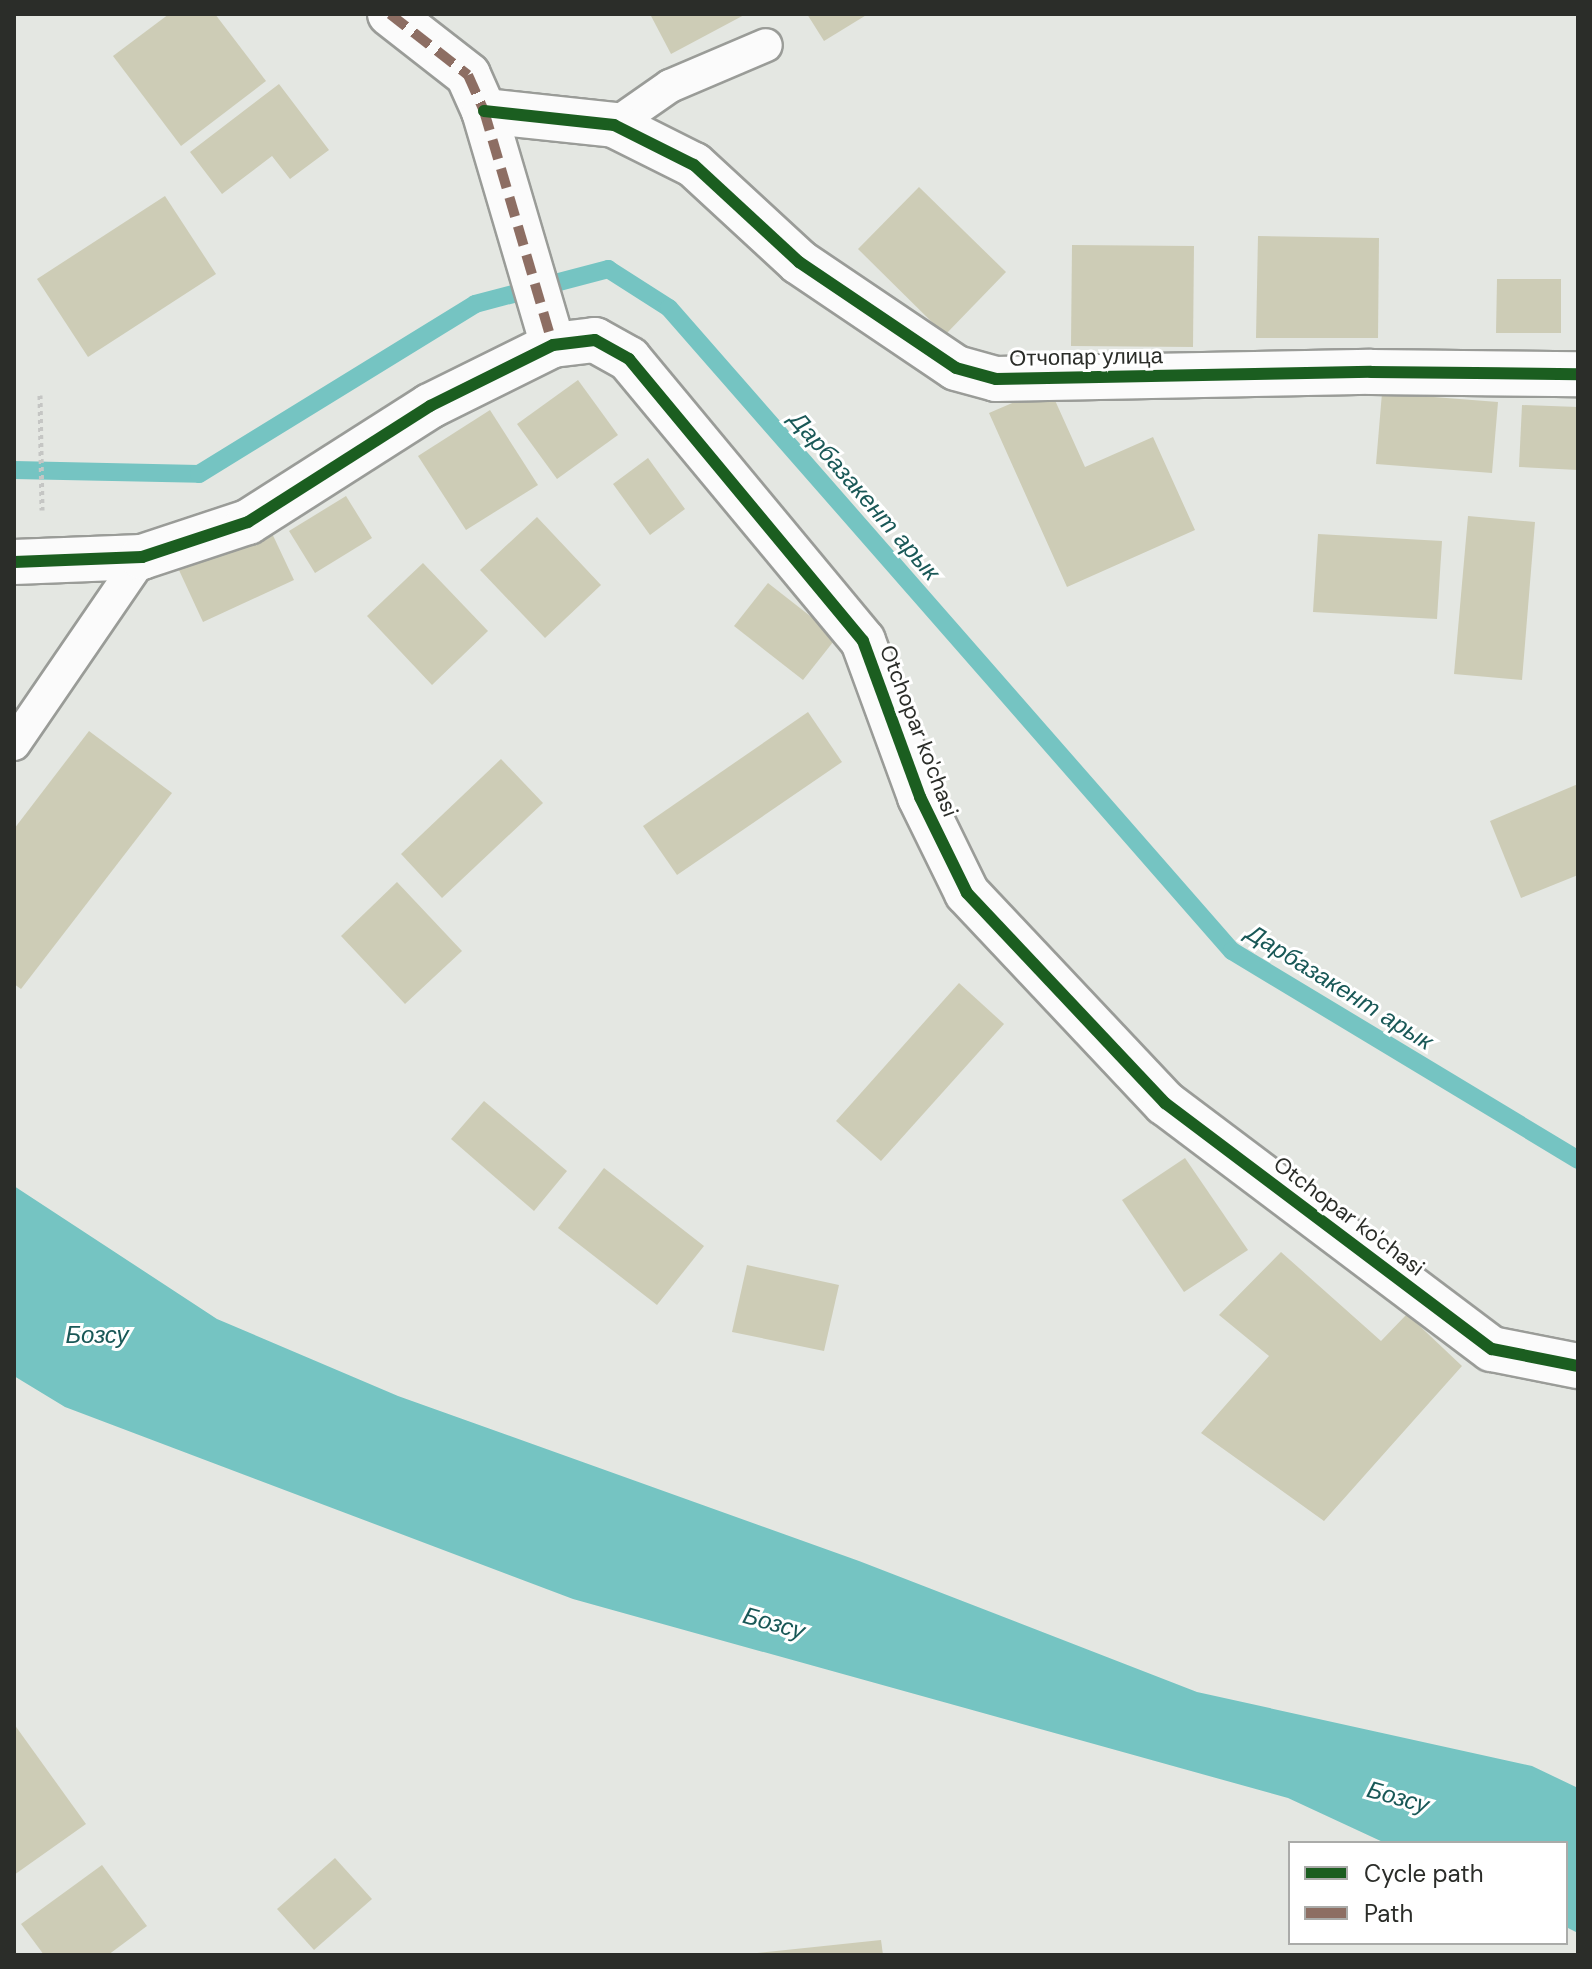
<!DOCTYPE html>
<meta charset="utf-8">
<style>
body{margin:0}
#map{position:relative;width:1592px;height:1969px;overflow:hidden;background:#e4e7e2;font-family:"DM Sans",sans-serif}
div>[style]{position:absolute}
.water>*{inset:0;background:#75c4c2}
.stream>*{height:18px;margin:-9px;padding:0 9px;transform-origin:9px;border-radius:9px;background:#75c4c2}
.building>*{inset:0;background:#cdccb6}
.path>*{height:5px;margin-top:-2.5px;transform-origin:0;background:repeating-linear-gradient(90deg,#c5c6c4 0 4px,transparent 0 8px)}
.roads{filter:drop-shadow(2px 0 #9a9c98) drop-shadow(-2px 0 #9a9c98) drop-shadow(0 2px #9a9c98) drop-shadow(0 -2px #9a9c98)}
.service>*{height:32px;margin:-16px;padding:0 16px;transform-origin:16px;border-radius:16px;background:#fbfbfb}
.minor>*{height:44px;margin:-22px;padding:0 22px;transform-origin:22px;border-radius:22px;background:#fbfbfb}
.quiet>*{height:10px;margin-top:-5px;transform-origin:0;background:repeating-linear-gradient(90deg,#8d6e63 0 20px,transparent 0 30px)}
.cycleway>*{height:12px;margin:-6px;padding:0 6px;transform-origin:6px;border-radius:6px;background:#1b5e20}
span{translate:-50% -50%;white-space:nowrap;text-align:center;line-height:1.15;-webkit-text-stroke:6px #fff;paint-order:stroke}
.street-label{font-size:22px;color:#2b2d29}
.water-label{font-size:24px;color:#195857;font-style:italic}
.frame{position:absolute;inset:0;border:16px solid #2b2d29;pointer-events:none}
.legend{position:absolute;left:1288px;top:1841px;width:280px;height:104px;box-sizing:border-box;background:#fff;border:2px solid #aaaba9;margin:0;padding:10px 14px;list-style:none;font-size:24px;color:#2b2d29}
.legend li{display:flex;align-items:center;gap:16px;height:40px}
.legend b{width:40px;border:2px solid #aaaba9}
</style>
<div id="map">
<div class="water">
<div style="clip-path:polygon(14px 1186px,217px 1319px,398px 1396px,859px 1561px,1197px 1692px,1532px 1766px,1578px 1788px,1578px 1933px,1566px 1927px,1566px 1843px,1385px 1843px,1288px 1798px,573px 1599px,65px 1407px,14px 1376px)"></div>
</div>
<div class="stream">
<div style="left:14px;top:470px;width:185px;rotate:1.2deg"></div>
<div style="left:199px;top:474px;width:324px;rotate:-31.6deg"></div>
<div style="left:475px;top:304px;width:138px;rotate:-14.7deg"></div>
<div style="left:608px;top:269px;width:72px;rotate:32.6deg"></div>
<div style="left:669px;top:308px;width:855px;rotate:48.8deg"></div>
<div style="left:1232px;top:951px;width:404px;rotate:31.1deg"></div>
</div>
<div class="building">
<div style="clip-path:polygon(169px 14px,215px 14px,266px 81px,181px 146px,113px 56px)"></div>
<div style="clip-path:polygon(650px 14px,746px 14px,671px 54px)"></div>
<div style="clip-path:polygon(807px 14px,868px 14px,824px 41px)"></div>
<div style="clip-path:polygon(279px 84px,329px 150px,290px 179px,272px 156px,222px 194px,190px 152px)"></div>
<div style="clip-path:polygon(919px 187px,1006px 272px,945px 335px,858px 249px)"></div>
<div style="clip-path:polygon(165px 196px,216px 274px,88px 357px,37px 279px)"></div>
<div style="clip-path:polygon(1258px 236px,1379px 238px,1378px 338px,1256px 338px)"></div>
<div style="clip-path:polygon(1072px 245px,1194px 246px,1193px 347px,1071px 346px)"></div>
<div style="clip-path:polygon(1497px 279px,1561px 279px,1561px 333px,1496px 333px)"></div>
<div style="clip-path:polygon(578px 380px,618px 435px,557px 479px,517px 424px)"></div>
<div style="clip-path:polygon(1049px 387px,1085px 467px,1153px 437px,1195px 530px,1067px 587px,989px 413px)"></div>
<div style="clip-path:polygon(1382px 393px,1498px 402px,1492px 473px,1376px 464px)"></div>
<div style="clip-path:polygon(1522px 405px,1578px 407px,1578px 470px,1519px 467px)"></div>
<div style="clip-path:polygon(490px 410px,538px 485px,466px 530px,418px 456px)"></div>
<div style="clip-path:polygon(648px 458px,685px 509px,650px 535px,613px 484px)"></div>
<div style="clip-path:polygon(346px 496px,372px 538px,315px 573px,289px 531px)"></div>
<div style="clip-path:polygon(1468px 516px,1535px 522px,1522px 680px,1454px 674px)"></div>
<div style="clip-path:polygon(537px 517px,601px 585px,545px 638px,480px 570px)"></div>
<div style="clip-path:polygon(269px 527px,294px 580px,203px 622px,178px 568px)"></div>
<div style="clip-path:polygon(1318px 534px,1442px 541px,1437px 619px,1313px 612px)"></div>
<div style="clip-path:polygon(423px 563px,488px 631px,432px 685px,367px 616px)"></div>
<div style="clip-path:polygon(768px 583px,837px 637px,803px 680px,734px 626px)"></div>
<div style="clip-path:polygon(808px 712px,842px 762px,677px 875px,643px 826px)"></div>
<div style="clip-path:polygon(89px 731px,172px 793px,21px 989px,14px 984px,14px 829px)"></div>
<div style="clip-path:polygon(501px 759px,543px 803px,442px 898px,401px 854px)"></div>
<div style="clip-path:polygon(1578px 784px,1578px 875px,1521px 898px,1490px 821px)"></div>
<div style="clip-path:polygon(397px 882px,462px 951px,405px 1004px,341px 936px)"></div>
<div style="clip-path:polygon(959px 983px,1004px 1024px,881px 1161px,836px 1121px)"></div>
<div style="clip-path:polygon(484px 1101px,567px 1171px,534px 1211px,451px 1139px)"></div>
<div style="clip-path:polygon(1185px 1158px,1248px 1250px,1184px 1292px,1122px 1200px)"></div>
<div style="clip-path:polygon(604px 1168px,704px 1246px,657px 1305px,558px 1228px)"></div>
<div style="clip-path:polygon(1281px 1252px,1381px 1341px,1407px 1314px,1462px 1366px,1324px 1521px,1201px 1433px,1269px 1356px,1219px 1315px)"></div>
<div style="clip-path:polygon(747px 1265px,839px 1285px,824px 1351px,732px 1332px)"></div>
<div style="clip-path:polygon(14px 1724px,86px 1824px,14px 1875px)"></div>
<div style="clip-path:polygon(335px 1858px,372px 1899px,314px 1950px,277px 1909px)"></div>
<div style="clip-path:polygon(102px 1865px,147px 1926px,108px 1955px,44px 1955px,21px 1924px)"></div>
<div style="clip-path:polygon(881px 1940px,883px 1955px,757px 1955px,757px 1953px)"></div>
</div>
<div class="path">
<div style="left:40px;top:395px;width:115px;rotate:89deg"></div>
</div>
<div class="roads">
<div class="service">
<div style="left:614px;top:125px;width:68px;rotate:-34.9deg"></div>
<div style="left:670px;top:86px;width:104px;rotate:-23.1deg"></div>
<div style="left:14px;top:744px;width:227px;rotate:-55.6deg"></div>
</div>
<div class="minor">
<div style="left:390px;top:14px;width:99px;rotate:38deg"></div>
<div style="left:468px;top:75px;width:39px;rotate:66deg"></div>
<div style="left:484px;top:111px;width:244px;rotate:73.6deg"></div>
<div style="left:484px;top:111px;width:131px;rotate:6.1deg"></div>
<div style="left:614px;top:125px;width:89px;rotate:26.6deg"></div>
<div style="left:694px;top:165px;width:143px;rotate:42.7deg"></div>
<div style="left:799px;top:262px;width:189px;rotate:34deg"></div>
<div style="left:956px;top:368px;width:41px;rotate:15.4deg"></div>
<div style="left:996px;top:379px;width:375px;rotate:-1.1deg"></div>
<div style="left:1371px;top:372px;width:207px;rotate:0.6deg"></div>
<div style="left:14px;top:562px;width:128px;rotate:-2.2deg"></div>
<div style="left:142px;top:557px;width:112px;rotate:-18.3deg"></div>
<div style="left:248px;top:522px;width:216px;rotate:-32.5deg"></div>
<div style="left:430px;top:406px;width:137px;rotate:-26.4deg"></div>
<div style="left:553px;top:345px;width:42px;rotate:-6.8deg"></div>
<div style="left:595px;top:340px;width:39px;rotate:29deg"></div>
<div style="left:629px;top:359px;width:366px;rotate:50.3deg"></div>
<div style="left:863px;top:641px;width:166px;rotate:69.9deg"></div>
<div style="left:920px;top:797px;width:107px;rotate:63.9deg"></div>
<div style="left:967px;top:893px;width:289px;rotate:46.7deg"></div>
<div style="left:1165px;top:1103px;width:409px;rotate:37deg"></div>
<div style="left:1492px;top:1349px;width:88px;rotate:11.2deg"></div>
</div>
</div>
<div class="quiet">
<div style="left:390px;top:14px;width:99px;rotate:38deg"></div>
<div style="left:468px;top:75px;width:39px;rotate:66deg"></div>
<div style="left:484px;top:111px;width:244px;rotate:73.6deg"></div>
</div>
<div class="cycleway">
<div style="left:484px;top:111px;width:131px;rotate:6.1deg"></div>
<div style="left:614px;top:125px;width:89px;rotate:26.6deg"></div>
<div style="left:694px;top:165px;width:143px;rotate:42.7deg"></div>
<div style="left:799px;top:262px;width:189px;rotate:34deg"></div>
<div style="left:956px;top:368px;width:41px;rotate:15.4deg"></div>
<div style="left:996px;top:379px;width:375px;rotate:-1.1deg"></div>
<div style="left:1371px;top:372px;width:207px;rotate:0.6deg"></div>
<div style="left:14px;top:562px;width:128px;rotate:-2.2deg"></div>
<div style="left:142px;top:557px;width:112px;rotate:-18.3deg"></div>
<div style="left:248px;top:522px;width:216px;rotate:-32.5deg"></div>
<div style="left:430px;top:406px;width:137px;rotate:-26.4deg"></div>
<div style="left:553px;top:345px;width:42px;rotate:-6.8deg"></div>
<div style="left:595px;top:340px;width:39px;rotate:29deg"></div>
<div style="left:629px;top:359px;width:366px;rotate:50.3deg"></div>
<div style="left:863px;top:641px;width:166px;rotate:69.9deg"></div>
<div style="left:920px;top:797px;width:107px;rotate:63.9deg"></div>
<div style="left:967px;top:893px;width:289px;rotate:46.7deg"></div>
<div style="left:1165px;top:1103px;width:409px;rotate:37deg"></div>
<div style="left:1492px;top:1349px;width:88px;rotate:11.2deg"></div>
</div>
<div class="street-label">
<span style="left:1086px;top:357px;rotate:-1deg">Отчопар улица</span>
<span style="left:919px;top:731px;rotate:69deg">Otchopar ko'chasi</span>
<span style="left:1349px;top:1216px;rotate:37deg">Otchopar ko'chasi</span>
</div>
<div class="water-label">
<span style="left:865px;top:496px;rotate:49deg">Дарбазакент арык</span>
<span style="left:1340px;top:987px;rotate:32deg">Дарбазакент арык</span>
<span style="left:97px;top:1335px">Бозсу</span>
<span style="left:774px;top:1623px;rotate:16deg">Бозсу</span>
<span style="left:1398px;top:1797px;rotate:16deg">Бозсу</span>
</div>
<div class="frame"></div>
<ul class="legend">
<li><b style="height:10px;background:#1b5e20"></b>Cycle path</li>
<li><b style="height:10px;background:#8d6e63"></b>Path</li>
</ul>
</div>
